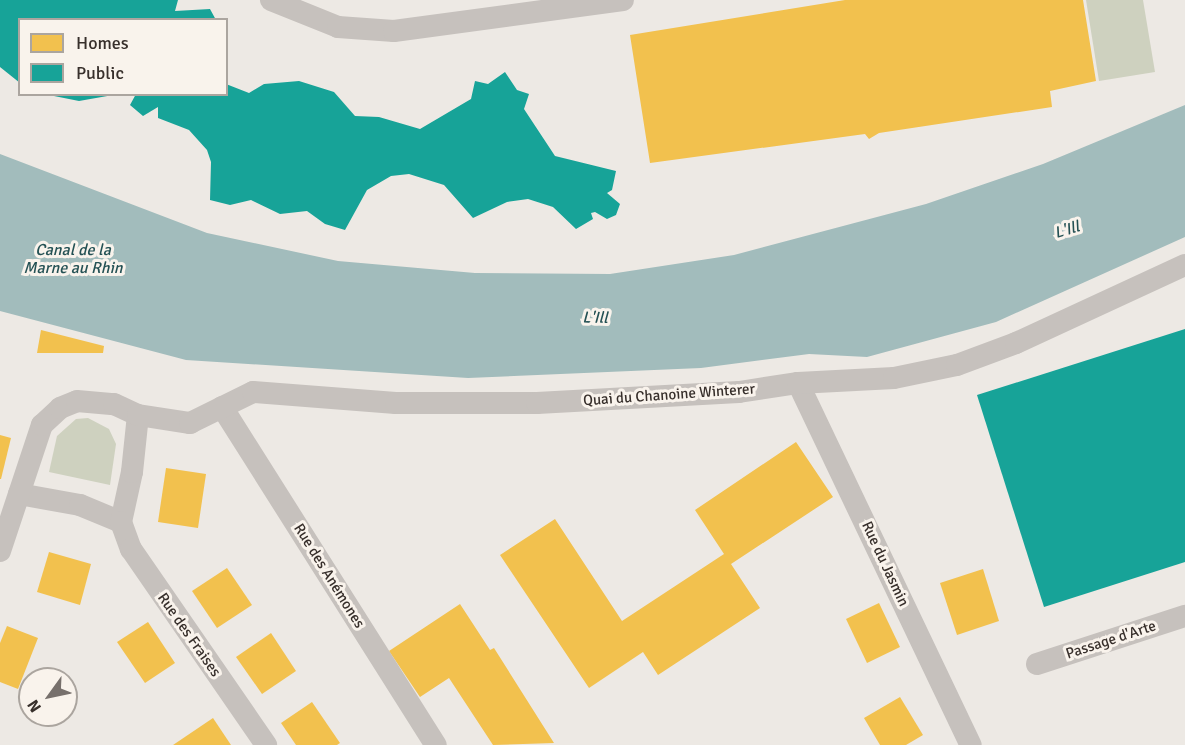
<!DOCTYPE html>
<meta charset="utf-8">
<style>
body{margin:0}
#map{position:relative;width:1185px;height:745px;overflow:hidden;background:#ede9e4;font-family:Signika,sans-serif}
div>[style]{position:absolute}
.green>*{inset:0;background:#ced1bf}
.water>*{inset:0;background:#a2bcbc}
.homes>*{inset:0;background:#f2c14e}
.public>*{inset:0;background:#17a398}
.minor>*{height:22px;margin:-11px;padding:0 11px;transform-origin:11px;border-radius:11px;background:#c6c1bd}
span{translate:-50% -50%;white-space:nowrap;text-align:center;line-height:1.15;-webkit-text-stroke:6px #f9f3ec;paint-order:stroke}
.street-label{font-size:15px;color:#372f2b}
.water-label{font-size:16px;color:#245154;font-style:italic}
.legend{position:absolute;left:18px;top:18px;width:210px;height:78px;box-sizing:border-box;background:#f9f3ec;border:2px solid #aba59f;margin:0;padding:8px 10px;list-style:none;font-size:18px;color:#372f2b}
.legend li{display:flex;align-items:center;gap:12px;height:30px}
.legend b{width:30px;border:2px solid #aba59f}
.north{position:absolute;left:18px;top:667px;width:60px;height:60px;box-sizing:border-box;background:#f9f3ec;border:2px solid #aba59f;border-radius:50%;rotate:237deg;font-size:16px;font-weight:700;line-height:24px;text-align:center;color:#372f2b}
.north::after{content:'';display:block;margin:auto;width:21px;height:27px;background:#77706c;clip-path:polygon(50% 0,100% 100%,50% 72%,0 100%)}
</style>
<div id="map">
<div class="green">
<div style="clip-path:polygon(1086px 0,1143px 0,1155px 72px,1099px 81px)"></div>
<div style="clip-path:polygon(88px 418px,109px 429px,116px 444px,110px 485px,49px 472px,57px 436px,76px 419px)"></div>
</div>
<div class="water">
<div style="clip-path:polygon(1185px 105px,1185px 237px,996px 322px,867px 357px,809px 354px,701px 368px,468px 378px,186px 360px,0 311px,0 154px,207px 233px,338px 261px,475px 273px,610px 274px,734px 255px,926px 204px,1043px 164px)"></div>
</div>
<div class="homes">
<div style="clip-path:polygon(845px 0,1083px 0,1096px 81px,1050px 91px,1052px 107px,879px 133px,869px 139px,865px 134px,650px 163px,630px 35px)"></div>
<div style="clip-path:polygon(41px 330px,104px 346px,103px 353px,37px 353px)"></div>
<div style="clip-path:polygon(0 435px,11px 438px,1px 479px,0 479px)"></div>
<div style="clip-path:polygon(796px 442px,833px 497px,731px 564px,760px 608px,658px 675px,643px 652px,589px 688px,500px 555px,555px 519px,622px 621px,724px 554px,695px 510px)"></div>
<div style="clip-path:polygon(166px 468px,206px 474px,198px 528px,158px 522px)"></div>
<div style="clip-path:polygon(49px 552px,91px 564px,80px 605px,37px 592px)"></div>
<div style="clip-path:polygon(227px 568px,252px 605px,217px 628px,192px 591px)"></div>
<div style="clip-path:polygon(983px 569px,999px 621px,957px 635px,940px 583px)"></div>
<div style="clip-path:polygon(879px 603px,900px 647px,867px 663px,846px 619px)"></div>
<div style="clip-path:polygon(460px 604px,490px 650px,494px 648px,554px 743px,493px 745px,449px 678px,420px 697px,389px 651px)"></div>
<div style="clip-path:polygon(148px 622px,175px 663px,145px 683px,117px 642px)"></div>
<div style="clip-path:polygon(7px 626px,38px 638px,18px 689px,0 682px,0 643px)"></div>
<div style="clip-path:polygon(271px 633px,296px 671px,262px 694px,236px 657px)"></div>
<div style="clip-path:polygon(900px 697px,923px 735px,906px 745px,880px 745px,864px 718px)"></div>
<div style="clip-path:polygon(312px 702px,340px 743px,337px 745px,296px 745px,281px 723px)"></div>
<div style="clip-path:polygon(213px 718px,231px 745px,173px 745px)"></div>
</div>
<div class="public">
<div style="clip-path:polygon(0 0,178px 0,175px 11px,210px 9px,216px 20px,20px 20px,20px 83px,0 67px)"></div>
<div style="clip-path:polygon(505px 72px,517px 90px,529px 94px,524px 109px,555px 156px,616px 171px,612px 190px,607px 193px,620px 204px,616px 215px,607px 219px,595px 212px,591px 213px,593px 219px,576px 229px,553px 207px,528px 199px,507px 202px,473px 218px,444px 185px,409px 174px,391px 176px,367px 190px,345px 230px,325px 224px,307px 211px,280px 214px,251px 200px,230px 205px,210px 200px,211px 162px,207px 150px,189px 130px,158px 118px,158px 107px,143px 116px,130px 105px,136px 94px,226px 94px,226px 84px,249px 93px,264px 84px,299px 81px,334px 92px,355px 116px,379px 117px,420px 129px,471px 99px,475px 81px,488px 84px)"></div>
<div style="clip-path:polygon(44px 94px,113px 94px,113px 95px,79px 101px)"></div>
<div style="clip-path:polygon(1185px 329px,1185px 562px,1044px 607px,977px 395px)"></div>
</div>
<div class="minor">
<div style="left:271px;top:0;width:72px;rotate:21.9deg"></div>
<div style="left:338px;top:27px;width:56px;rotate:4.1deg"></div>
<div style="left:394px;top:31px;width:231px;rotate:-7.7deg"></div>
<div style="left:798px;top:383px;width:401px;rotate:64.5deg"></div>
<div style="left:222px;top:407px;width:400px;rotate:57.7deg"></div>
<div style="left:19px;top:494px;width:62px;rotate:10.2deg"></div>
<div style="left:80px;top:505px;width:44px;rotate:22.5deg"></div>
<div style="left:121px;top:522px;width:51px;rotate:-77.6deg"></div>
<div style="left:132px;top:472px;width:57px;rotate:-84deg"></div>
<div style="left:121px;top:522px;width:29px;rotate:70deg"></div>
<div style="left:131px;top:549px;width:238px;rotate:55.4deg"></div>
<div style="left:0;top:551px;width:133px;rotate:-71.6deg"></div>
<div style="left:42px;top:425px;width:25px;rotate:-43deg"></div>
<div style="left:60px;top:408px;width:18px;rotate:-22deg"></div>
<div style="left:77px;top:401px;width:37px;rotate:5deg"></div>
<div style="left:114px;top:404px;width:26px;rotate:25deg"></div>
<div style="left:138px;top:415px;width:53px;rotate:8.7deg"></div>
<div style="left:190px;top:423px;width:70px;rotate:-26.2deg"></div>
<div style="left:253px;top:392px;width:143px;rotate:4.4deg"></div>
<div style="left:396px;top:403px;width:141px"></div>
<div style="left:537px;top:403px;width:202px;rotate:-3.1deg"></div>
<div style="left:739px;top:392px;width:60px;rotate:-8.7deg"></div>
<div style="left:798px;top:383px;width:96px;rotate:-3deg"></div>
<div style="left:894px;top:378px;width:64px;rotate:-11.7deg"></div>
<div style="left:957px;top:365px;width:63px;rotate:-20.4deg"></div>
<div style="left:1016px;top:343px;width:186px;rotate:-24.8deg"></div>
<div style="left:1037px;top:664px;width:156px;rotate:-18deg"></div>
</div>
<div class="street-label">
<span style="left:669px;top:395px;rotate:-4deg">Quai du Chanoine Winterer</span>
<span style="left:885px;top:564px;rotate:65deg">Rue du Jasmin</span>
<span style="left:329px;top:576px;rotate:58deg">Rue des Anémones</span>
<span style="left:189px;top:635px;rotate:55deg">Rue des Fraises</span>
<span style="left:1111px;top:640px;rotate:-18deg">Passage d'Arte</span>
</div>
<div class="water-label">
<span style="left:1067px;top:230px;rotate:-17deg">L'Ill</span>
<span style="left:73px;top:259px">Canal de la<br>Marne au Rhin</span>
<span style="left:595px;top:318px;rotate:1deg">L'Ill</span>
</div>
<ul class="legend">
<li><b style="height:16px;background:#f2c14e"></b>Homes</li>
<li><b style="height:16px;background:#17a398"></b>Public</li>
</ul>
<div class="north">N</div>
</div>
